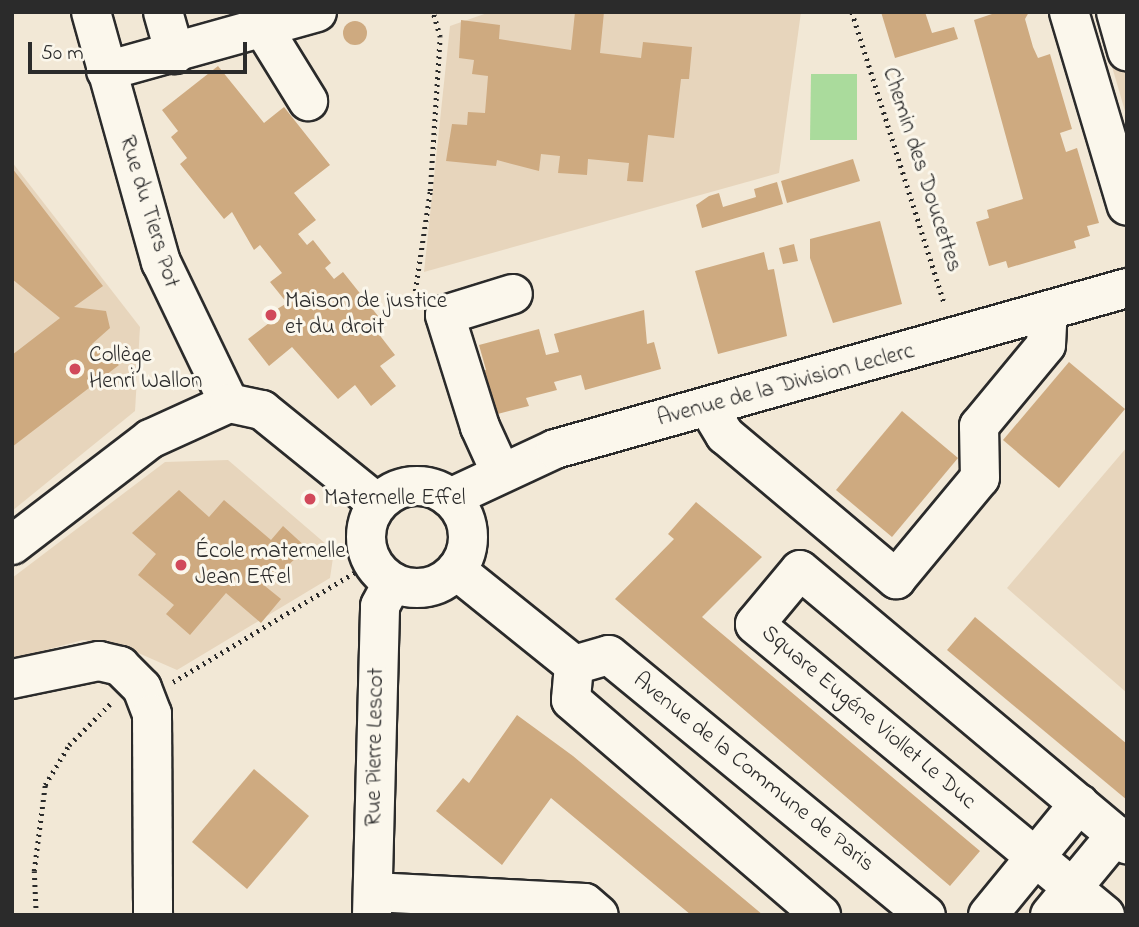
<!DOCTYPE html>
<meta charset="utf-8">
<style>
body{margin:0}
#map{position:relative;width:1139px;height:927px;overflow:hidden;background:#f2e8d6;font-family:"Indie Flower",sans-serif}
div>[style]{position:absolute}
.built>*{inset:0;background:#e7d5bc}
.green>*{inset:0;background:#aadb9c}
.building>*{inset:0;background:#ceaa80}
.round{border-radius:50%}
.path>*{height:4.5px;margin-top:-2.25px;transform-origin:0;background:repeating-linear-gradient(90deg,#2b2b2b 0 2px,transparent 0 7px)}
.roads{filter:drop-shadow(2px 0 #2b2b2b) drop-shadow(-2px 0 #2b2b2b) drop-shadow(0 2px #2b2b2b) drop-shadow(0 -2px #2b2b2b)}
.minor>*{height:38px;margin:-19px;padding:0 19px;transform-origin:19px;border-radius:19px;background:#fbf7ec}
.minor>.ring{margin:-19px;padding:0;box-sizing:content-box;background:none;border:38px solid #fbf7ec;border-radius:50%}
.dots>*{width:19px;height:19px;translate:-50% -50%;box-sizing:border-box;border:4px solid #fbf7ec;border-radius:50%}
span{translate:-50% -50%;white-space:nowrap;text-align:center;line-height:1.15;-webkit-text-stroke:6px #fbf7ec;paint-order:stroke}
.street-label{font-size:23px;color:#2b2b2b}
.poi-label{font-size:23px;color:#2b2b2b}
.left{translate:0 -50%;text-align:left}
.frame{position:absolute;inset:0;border:14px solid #2b2b2b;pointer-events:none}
.scale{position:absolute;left:28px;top:42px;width:219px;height:32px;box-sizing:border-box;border:4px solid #2b2b2b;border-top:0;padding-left:9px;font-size:21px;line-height:24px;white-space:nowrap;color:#2b2b2b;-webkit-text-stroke:5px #fbf7ec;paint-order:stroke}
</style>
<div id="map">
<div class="built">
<div style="clip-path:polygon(490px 12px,801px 12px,779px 173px,424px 272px,450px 26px)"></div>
<div style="clip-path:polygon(1096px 12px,1127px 12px,1127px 118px)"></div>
<div style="clip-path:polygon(12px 162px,140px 327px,135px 411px,12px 511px)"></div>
<div style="clip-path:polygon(1127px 447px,1127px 693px,1007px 588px)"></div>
<div style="clip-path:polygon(228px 460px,334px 551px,330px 578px,177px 670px,120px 645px,83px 640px,12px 659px,12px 578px,165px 462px)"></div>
</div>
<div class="green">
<div style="clip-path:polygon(811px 74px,857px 74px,857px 140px,810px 140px)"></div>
</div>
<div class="building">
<div style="clip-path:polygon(575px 12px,604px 12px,600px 53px,641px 58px,643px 42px,692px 47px,689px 79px,681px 79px,674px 138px,648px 135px,643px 182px,627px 181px,629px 163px,588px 159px,587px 175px,558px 173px,560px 156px,541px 154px,539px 171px,497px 160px,496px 166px,446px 161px,452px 124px,467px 125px,468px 112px,485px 113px,488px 76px,472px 74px,474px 60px,459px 58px,461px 20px,500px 25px,499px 39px,571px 50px)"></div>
<div style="clip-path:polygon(881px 12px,925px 12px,932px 33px,954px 27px,958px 39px,895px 58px)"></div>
<div style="clip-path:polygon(998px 12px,1029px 12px,1025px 19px,1033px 47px,1038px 58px,1050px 54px,1072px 129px,1060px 133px,1066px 152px,1077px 148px,1099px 223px,1087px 226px,1090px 236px,1074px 241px,1076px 248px,1008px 268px,1006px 261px,989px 266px,976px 222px,989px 218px,987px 210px,1023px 199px,974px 20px)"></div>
<div class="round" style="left:343px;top:21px;width:24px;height:24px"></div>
<div style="clip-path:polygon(218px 66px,264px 123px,284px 107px,330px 165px,294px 193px,316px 220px,298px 234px,307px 245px,313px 240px,331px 263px,325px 268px,334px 279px,343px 272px,386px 326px,378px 333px,395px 355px,380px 366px,396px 386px,371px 406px,355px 385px,338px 399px,292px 347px,269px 366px,248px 339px,269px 323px,264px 317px,287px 303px,270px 282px,282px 273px,260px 245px,254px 250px,232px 212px,224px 219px,180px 164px,187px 158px,171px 137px,178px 131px,162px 110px)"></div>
<div style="clip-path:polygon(853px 159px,860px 181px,787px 203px,781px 181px)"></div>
<div style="clip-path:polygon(12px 168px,103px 286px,74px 307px,106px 311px,110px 328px,92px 344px,119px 365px,12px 447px,12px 355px,60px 318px,12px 279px)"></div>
<div style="clip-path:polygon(777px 182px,783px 204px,702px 228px,696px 205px,709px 196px,719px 193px,723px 207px,756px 197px,754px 189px)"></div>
<div style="clip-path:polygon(880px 221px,902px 304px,833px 323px,810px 258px,810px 239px)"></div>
<div style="clip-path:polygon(794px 244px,798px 261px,783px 264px,779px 248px)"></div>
<div style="clip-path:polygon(764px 252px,768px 270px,774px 269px,787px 336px,718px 354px,695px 271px)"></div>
<div style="clip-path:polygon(644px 310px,647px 344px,654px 342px,661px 369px,585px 390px,581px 375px,554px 382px,557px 390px,526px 398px,529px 406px,486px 417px,475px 373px,486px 370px,479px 345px,539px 329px,546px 355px,559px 352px,554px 334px)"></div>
<div style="clip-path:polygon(1069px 362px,1125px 409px,1059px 488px,1003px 440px)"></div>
<div style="clip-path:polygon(902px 411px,958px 458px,892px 537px,836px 490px)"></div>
<div style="clip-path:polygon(179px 490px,209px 517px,224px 500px,271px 540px,283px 526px,307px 548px,265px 586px,281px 599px,261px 623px,226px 593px,190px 635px,166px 614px,174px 605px,138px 575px,156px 554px,132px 533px)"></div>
<div style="clip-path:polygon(696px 502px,762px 557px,702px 617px,980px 851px,950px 886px,615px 599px,674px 539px,668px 534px)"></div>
<div style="clip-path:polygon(975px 617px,1127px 744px,1127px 800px,947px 650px)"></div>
<div style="clip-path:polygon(517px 715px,573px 756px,763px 915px,691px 915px,551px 798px,502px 865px,436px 811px,463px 778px,469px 783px)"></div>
<div style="clip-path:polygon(254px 769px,309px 816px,247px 889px,192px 842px)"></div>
</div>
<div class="path">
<div style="left:852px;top:12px;width:307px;rotate:72.4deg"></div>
<div style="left:413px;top:305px;width:115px;rotate:-81.5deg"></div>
<div style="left:430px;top:191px;width:154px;rotate:-86.3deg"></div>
<div style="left:440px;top:37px;width:26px;rotate:-106deg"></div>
<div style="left:173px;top:682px;width:218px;rotate:-31.1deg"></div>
<div style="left:36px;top:915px;width:44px;rotate:-92.6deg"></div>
<div style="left:34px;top:871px;width:87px;rotate:-82.7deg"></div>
<div style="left:45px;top:785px;width:47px;rotate:-59deg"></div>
<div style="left:69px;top:745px;width:61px;rotate:-45deg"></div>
</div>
<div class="roads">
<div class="minor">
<div style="left:91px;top:12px;width:260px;rotate:74.4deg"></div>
<div style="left:161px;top:262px;width:157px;rotate:64.3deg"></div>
<div style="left:163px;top:12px;width:44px;rotate:74.1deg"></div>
<div style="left:1069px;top:12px;width:202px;rotate:73.4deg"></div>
<div style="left:1116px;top:12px;width:41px;rotate:74.2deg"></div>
<div style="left:263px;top:28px;width:86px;rotate:58.3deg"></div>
<div style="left:106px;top:71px;width:219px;rotate:-15.6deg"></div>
<div style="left:708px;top:407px;width:33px;rotate:59deg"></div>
<div style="left:725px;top:435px;width:224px;rotate:40.1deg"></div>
<div style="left:896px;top:579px;width:131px;rotate:-50.3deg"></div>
<div style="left:980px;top:478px;width:52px;rotate:-91.1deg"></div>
<div style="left:979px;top:426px;width:105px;rotate:-50.4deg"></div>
<div style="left:1046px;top:345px;width:33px;rotate:-87deg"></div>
<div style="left:501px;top:473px;width:51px;rotate:-114.5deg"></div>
<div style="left:480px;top:427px;width:117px;rotate:-107.4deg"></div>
<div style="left:445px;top:315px;width:71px;rotate:-17.2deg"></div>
<div class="ring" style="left:366px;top:486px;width:64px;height:64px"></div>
<div style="left:450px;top:498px;width:116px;rotate:-25deg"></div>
<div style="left:555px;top:449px;width:594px;rotate:-15.72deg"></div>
<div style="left:12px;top:545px;width:174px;rotate:-37.5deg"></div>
<div style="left:150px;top:439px;width:87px;rotate:-24.5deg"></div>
<div style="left:229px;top:403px;width:34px;rotate:12deg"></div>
<div style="left:262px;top:410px;width:149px;rotate:39deg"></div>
<div style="left:456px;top:570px;width:151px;rotate:38.8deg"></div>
<div style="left:574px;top:665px;width:36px;rotate:-16deg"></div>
<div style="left:609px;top:655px;width:410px;rotate:39.4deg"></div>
<div style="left:574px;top:665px;width:35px;rotate:95deg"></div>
<div style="left:571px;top:700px;width:330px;rotate:40.7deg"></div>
<div style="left:12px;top:679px;width:89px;rotate:-11.7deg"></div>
<div style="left:99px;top:661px;width:22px;rotate:13deg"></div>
<div style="left:120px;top:666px;width:31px;rotate:45deg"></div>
<div style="left:142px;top:688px;width:28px;rotate:69deg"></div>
<div style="left:152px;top:714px;width:201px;rotate:89.7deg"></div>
<div style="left:373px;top:892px;width:212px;rotate:3deg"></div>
<div style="left:585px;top:903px;width:18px;rotate:41deg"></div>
<div style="left:372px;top:915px;width:309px;rotate:-88.5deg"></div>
<div style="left:380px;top:606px;width:27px;rotate:-62deg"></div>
<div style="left:988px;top:915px;width:144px;rotate:-50.7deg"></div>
<div style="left:1050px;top:915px;width:104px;rotate:-50.5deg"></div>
<div style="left:1105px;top:915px;width:455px;rotate:-140.3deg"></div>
<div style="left:755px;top:624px;width:70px;rotate:-50.2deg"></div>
<div style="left:800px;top:570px;width:427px;rotate:40deg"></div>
</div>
</div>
<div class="dots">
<div style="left:271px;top:315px;background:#d1495b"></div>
<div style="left:75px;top:369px;background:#d1495b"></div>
<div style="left:310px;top:499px;background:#d1495b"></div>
<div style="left:181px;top:565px;background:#d1495b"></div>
</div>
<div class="street-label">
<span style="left:921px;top:170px;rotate:72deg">Chemin des Doucettes</span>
<span style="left:148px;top:212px;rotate:73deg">Rue du Tiers Pot</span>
<span style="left:786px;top:386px;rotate:-15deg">Avenue de la Division Leclerc</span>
<span style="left:868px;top:718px;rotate:40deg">Square Eugéne Viollet Le Duc</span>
<span style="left:376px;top:747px;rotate:-89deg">Rue Pierre Lescot</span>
<span style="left:753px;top:773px;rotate:39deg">Avenue de la Commune de Paris</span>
</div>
<div class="poi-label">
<span class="left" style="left:285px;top:315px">Maison de justice<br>et du droit</span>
<span class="left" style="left:89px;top:369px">Collège<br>Henri Wallon</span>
<span class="left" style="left:324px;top:499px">Maternelle Effel</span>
<span class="left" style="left:195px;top:565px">École maternelle<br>Jean Effel</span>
</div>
<div class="frame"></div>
<div class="scale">50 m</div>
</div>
